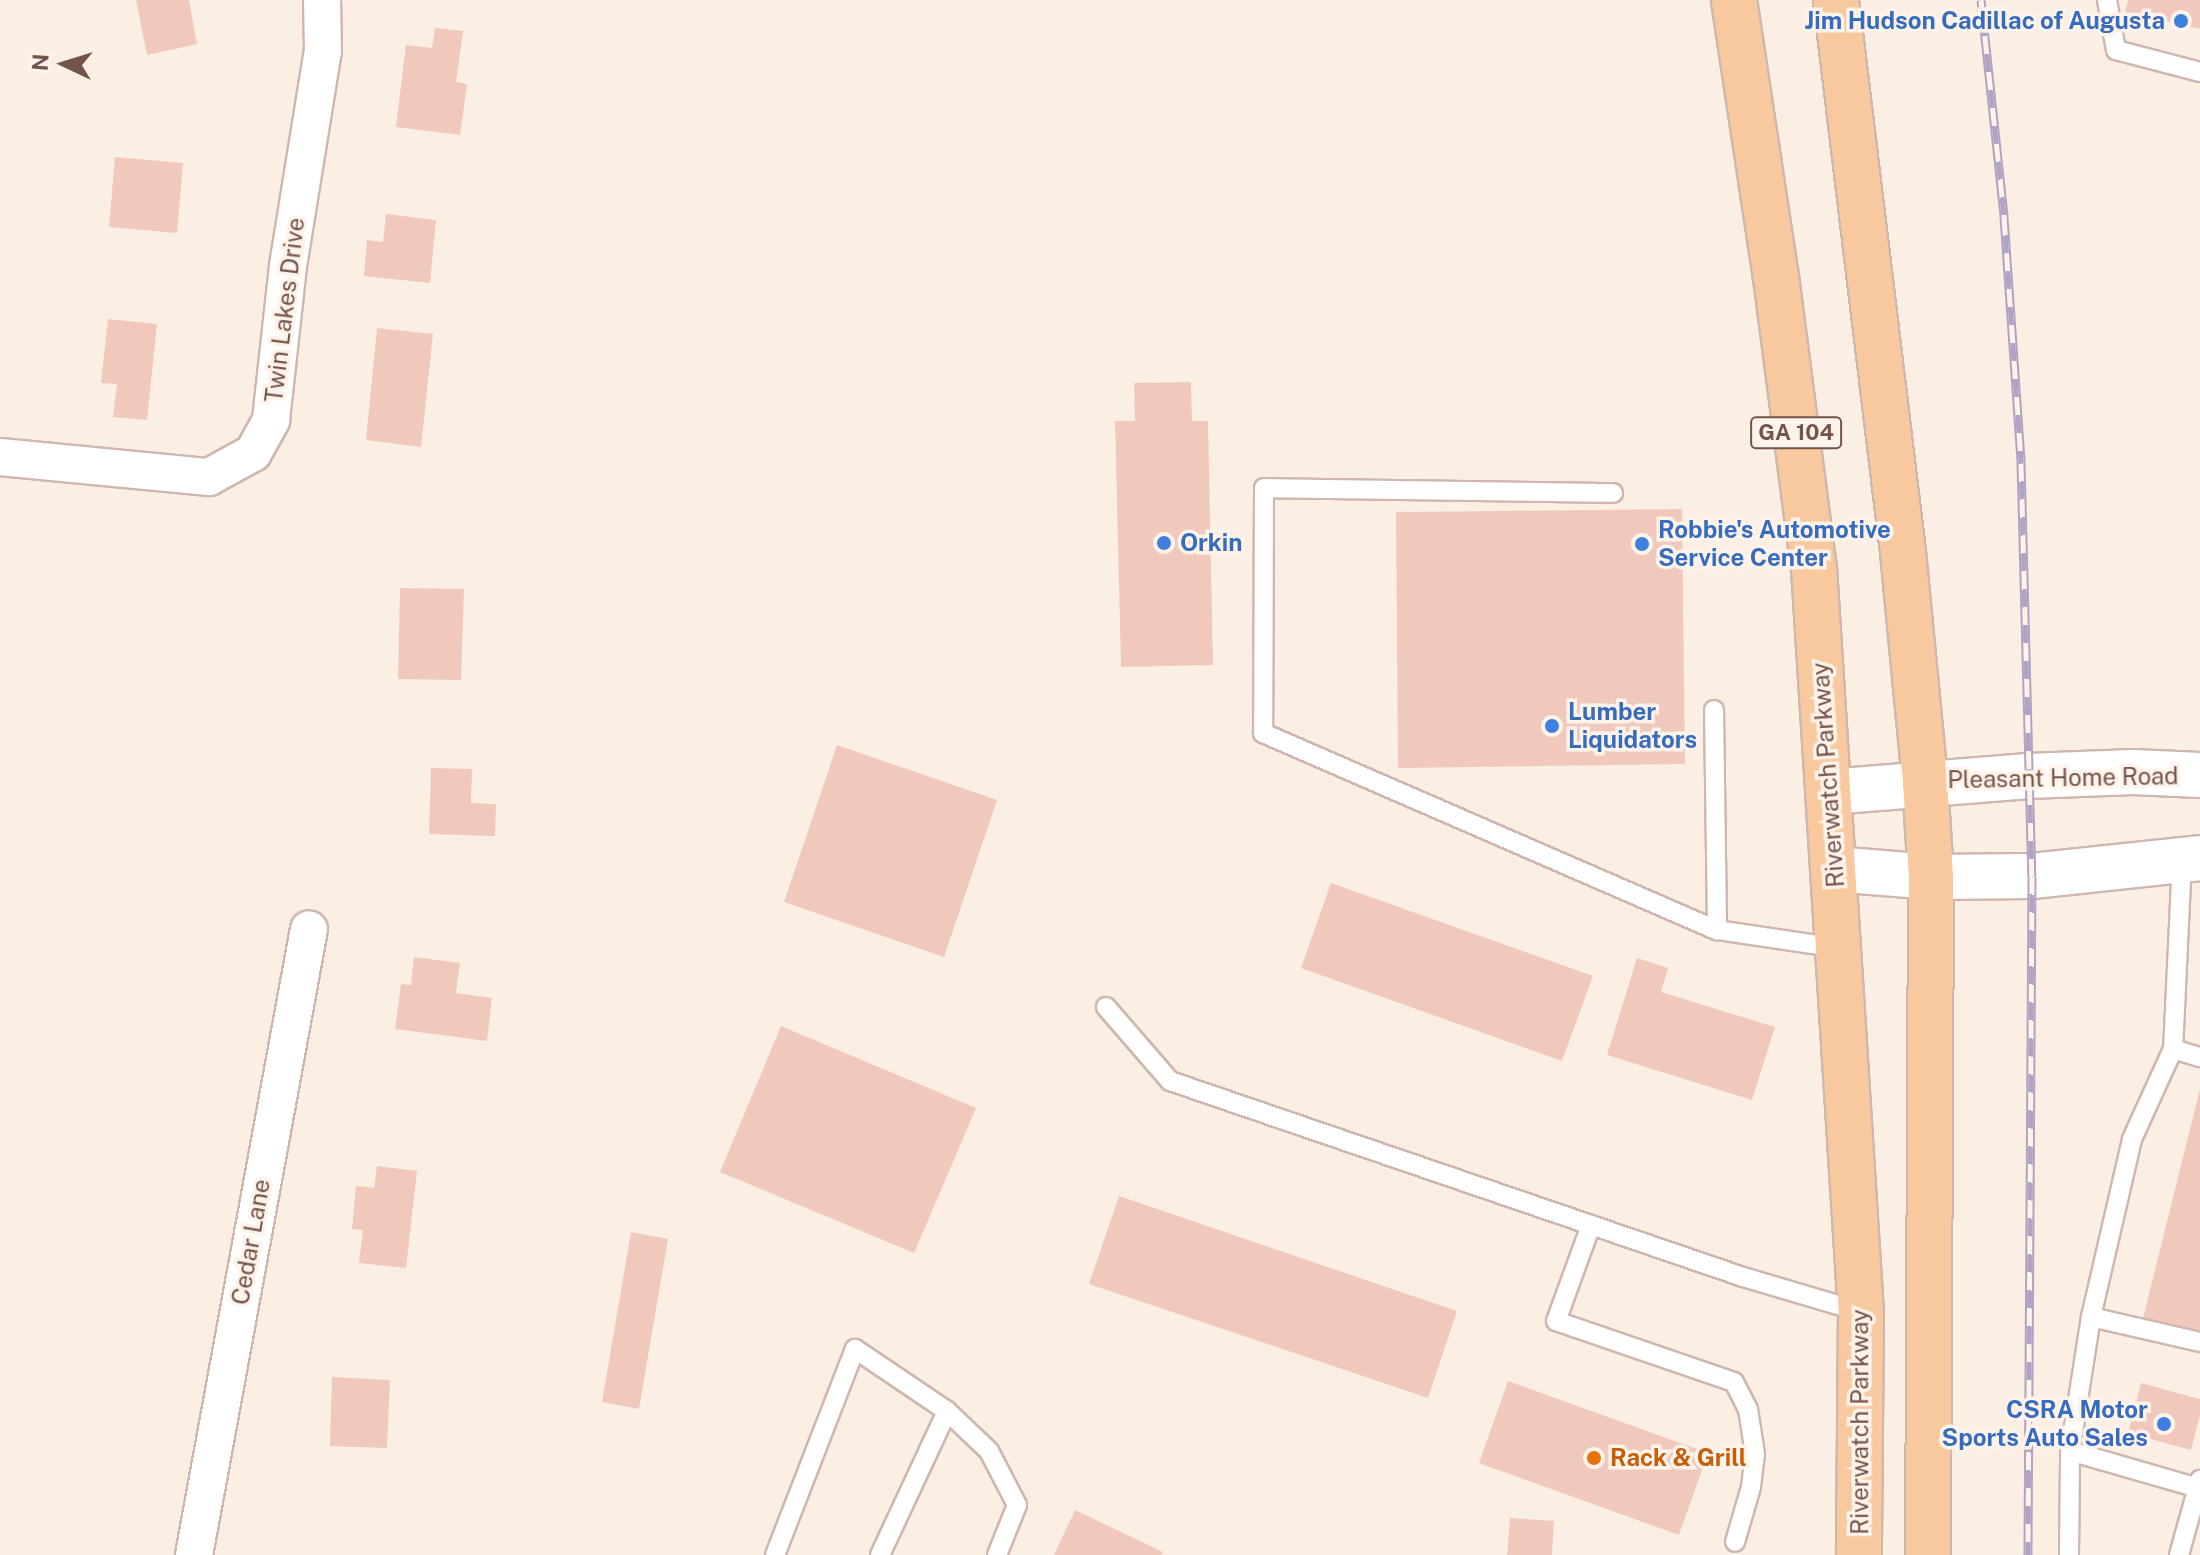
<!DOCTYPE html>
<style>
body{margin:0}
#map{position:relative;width:2200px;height:1555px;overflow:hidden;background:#fbefe4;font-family:"Public Sans",sans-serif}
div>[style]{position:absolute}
.building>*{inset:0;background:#f0c9bc}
.roads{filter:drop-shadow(2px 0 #cfb7ae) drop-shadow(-2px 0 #cfb7ae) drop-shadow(0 2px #cfb7ae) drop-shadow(0 -2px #cfb7ae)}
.lane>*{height:18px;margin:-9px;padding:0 9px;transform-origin:9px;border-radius:9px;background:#fff}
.street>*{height:36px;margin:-18px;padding:0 18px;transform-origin:18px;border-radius:18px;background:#fff}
.secondary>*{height:44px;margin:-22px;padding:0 22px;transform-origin:22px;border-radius:22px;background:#fff}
.primary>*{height:44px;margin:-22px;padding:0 22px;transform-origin:22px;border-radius:22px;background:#f8c99e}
.rail>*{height:9px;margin-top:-4.5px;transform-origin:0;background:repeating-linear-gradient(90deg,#fef3ea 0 18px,#b0a3c4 0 36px);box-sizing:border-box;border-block:2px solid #b0a3c4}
.dots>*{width:22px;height:22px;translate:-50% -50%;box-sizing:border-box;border:4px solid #fef3ea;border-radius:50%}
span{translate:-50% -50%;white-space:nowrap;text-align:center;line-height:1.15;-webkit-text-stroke:7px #fef3ea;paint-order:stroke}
.shield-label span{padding:2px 6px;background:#fef3ea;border:2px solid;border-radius:6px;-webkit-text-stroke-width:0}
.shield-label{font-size:22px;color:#73534a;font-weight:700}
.shop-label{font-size:24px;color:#366cbe;font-weight:700}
.right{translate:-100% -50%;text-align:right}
.left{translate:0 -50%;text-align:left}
.street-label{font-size:24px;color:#73534a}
.food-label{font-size:24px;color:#c56008;font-weight:700}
.north{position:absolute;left:24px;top:24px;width:80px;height:80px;-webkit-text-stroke:6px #fef3ea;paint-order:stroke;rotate:274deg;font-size:22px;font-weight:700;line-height:32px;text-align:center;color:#73534a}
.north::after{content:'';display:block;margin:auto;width:28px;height:36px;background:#73534a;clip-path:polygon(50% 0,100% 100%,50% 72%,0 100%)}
</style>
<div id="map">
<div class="building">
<div style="clip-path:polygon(136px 0,189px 0,197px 44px,147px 55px)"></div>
<div style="clip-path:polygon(2128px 0,2200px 0,2200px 29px,2125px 12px)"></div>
<div style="clip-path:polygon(435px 28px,463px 31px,456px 82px,467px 84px,460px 135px,396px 127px,406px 45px,432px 48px)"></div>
<div style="clip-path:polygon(115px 157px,183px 163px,177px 233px,109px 227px)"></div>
<div style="clip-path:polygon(386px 214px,436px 220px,430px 283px,364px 276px,367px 240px,383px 242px)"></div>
<div style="clip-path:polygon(108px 319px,157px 324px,147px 420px,113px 417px,117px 384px,101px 383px)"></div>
<div style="clip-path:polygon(377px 328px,433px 334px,421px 447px,366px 440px)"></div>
<div style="clip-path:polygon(1191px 382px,1192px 421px,1208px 421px,1213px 665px,1121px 667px,1115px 421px,1135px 421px,1134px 383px)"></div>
<div style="clip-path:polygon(1682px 509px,1685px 764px,1398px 768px,1396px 512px)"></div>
<div style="clip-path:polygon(400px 588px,464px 589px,461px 680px,398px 679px)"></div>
<div style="clip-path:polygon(837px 745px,997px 800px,944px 957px,784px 902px)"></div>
<div style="clip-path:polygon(431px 768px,472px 769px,471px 803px,496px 804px,495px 836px,429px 834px)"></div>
<div style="clip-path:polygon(1331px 883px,1593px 976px,1562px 1061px,1301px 968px)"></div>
<div style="clip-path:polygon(414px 957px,460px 963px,456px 993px,492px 998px,487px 1041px,395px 1029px,401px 984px,411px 985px)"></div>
<div style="clip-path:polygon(1637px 958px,1668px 968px,1661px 992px,1775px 1027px,1752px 1100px,1607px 1055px)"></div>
<div style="clip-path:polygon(781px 1026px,976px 1108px,914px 1253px,720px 1172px)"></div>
<div style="clip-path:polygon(2200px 1089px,2200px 1332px,2143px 1318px)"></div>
<div style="clip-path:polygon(377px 1166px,417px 1171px,406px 1268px,359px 1263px,363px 1230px,352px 1229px,356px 1186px,374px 1188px)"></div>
<div style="clip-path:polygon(1119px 1196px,1457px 1311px,1428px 1398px,1089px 1284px)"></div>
<div style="clip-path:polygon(631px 1232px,668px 1239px,639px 1409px,602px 1402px)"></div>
<div style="clip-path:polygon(332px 1377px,390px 1380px,387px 1448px,330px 1446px)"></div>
<div style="clip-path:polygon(1508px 1381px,1708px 1453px,1679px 1535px,1479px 1463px)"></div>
<div style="clip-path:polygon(2141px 1383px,2200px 1399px,2200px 1415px,2191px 1450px,2128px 1433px)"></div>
<div style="clip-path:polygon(1075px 1510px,1163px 1552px,1161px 1555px,1054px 1555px)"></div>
<div style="clip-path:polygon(1510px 1518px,1554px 1521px,1552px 1555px,1507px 1555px)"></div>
</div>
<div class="roads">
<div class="lane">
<div style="left:2107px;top:0;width:51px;rotate:79.8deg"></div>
<div style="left:2116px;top:50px;width:87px;rotate:14.7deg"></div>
<div style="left:1613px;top:493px;width:349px;rotate:-179.2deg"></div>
<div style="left:1264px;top:488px;width:245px;rotate:90.2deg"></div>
<div style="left:1263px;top:733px;width:495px;rotate:23.5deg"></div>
<div style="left:1717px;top:930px;width:123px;rotate:8.4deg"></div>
<div style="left:1714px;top:710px;width:220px;rotate:89.2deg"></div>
<div style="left:2182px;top:860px;width:189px;rotate:92.7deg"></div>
<div style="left:2173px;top:1049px;width:28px;rotate:17deg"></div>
<div style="left:1106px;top:1007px;width:98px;rotate:49.1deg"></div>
<div style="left:1170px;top:1081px;width:606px;rotate:18.88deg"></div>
<div style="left:1743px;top:1277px;width:123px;rotate:16.5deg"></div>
<div style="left:1591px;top:1225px;width:102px;rotate:110deg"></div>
<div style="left:1556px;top:1321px;width:188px;rotate:18.9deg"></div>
<div style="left:1734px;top:1382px;width:30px;rotate:63deg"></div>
<div style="left:1748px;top:1409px;width:46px;rotate:81.2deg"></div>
<div style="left:1755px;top:1454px;width:33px;rotate:97deg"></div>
<div style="left:1751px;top:1487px;width:57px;rotate:106.2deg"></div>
<div style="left:2091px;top:1317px;width:112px;rotate:12.9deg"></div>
<div style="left:2070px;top:1451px;width:133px;rotate:16.1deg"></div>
<div style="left:775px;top:1555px;width:221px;rotate:-68.8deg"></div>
<div style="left:855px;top:1349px;width:111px;rotate:34deg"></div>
<div style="left:880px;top:1555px;width:159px;rotate:-65deg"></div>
<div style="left:947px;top:1411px;width:58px;rotate:43.6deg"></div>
<div style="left:989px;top:1451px;width:61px;rotate:62.6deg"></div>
<div style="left:1017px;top:1505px;width:54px;rotate:111.8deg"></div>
<div style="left:2069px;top:1555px;width:104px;rotate:-89.4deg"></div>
<div style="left:2070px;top:1451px;width:136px;rotate:-81.1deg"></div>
<div style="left:2091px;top:1317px;width:183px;rotate:-77deg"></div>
<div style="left:2132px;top:1139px;width:99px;rotate:-65.5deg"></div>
<div style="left:2179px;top:1555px;width:78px;rotate:-74.4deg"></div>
</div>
<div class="street">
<div style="left:0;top:457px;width:210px;rotate:5.5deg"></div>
<div style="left:209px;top:477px;width:50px;rotate:-28.6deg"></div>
<div style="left:253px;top:453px;width:38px;rotate:-61deg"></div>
<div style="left:271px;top:420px;width:155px;rotate:-83.7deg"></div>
<div style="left:288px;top:266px;width:218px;rotate:-80.8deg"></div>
<div style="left:323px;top:51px;width:51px;rotate:-91.1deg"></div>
<div style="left:194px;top:1555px;width:636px;rotate:-79.59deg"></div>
</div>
<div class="secondary">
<div style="left:1829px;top:792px;width:200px;rotate:-4.6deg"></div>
<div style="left:2028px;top:776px;width:105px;rotate:-2.2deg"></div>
<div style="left:2133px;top:772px;width:67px;rotate:2.6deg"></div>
<div style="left:1834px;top:869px;width:97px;rotate:4.7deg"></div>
<div style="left:1931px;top:877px;width:101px;rotate:-0.6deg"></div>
<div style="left:2032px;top:876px;width:169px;rotate:-6.1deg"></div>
</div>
<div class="primary">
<div style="left:1734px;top:0;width:280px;rotate:81.4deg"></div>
<div style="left:1776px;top:277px;width:293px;rotate:82.6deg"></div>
<div style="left:1814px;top:568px;width:745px;rotate:86.39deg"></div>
<div style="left:1861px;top:1312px;width:243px;rotate:90.5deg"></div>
<div style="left:1836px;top:0;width:556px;rotate:83.08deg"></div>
<div style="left:1903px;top:552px;width:231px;rotate:84.5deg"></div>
<div style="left:1925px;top:782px;width:95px;rotate:86.4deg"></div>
<div style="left:1931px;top:877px;width:678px;rotate:90.25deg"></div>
</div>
</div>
<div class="rail">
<div style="left:1981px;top:0;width:218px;rotate:83.9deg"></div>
<div style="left:2004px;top:217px;width:247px;rotate:86deg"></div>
<div style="left:2021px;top:463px;width:413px;rotate:88.5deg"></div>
<div style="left:2032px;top:876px;width:679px;rotate:90.34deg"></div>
</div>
<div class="dots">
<div style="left:2181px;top:21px;background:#3f7fe0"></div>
<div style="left:1164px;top:543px;background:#3f7fe0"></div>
<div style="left:1642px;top:544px;background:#3f7fe0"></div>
<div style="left:1552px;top:726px;background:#3f7fe0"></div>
<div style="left:2164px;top:1424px;background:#3f7fe0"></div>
<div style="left:1594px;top:1458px;background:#e8710a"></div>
</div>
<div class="shield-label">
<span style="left:1796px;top:433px">GA 104</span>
</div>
<div class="shop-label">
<span class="right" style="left:2165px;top:21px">Jim Hudson Cadillac of Augusta</span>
<span class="left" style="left:1658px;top:544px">Robbie's Automotive<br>Service Center</span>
<span class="left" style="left:1180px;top:543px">Orkin</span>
<span class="left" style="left:1568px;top:726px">Lumber<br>Liquidators</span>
<span class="right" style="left:2148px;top:1424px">CSRA Motor<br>Sports Auto Sales</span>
</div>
<div class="street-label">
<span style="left:285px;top:310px;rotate:-83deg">Twin Lakes Drive</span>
<span style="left:1828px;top:775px;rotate:-94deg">Riverwatch Parkway</span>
<span style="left:2063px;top:778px;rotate:-1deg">Pleasant Home Road</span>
<span style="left:251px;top:1242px;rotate:-80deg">Cedar Lane</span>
<span style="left:1860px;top:1422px;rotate:-90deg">Riverwatch Parkway</span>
</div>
<div class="food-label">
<span class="left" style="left:1610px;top:1458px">Rack &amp; Grill</span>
</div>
<div class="north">N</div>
</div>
